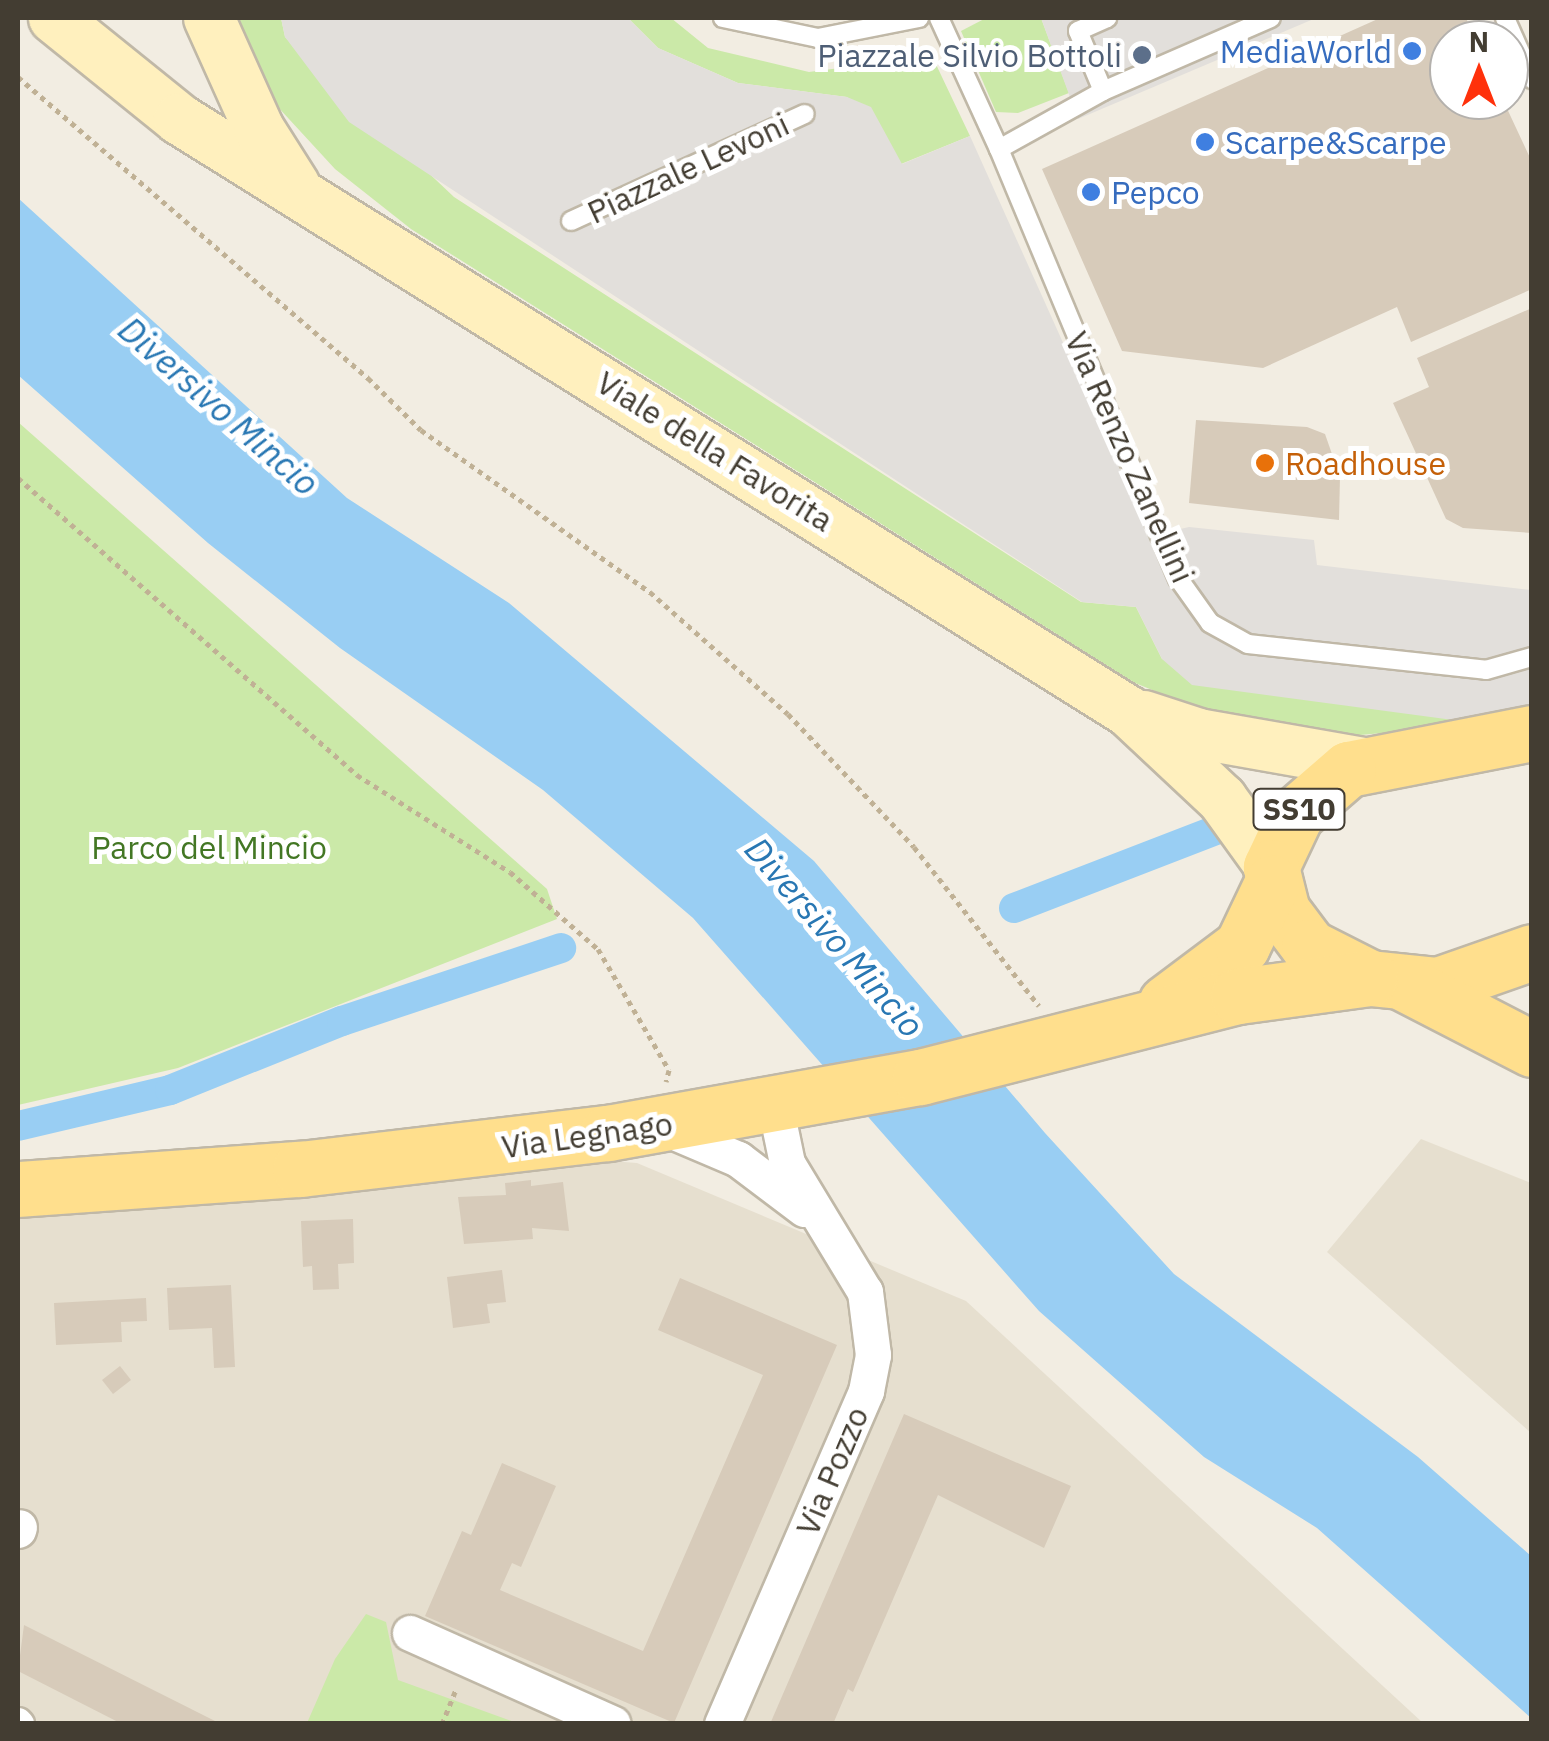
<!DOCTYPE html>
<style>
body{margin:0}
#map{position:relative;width:1549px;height:1741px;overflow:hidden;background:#f2ede2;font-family:"IBM Plex Sans",sans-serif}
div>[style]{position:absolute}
.residential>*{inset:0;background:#e6dfcf}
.green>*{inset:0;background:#cbe9a8}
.parking>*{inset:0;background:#e2dfdb}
.water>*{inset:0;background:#99cef3}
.canal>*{height:30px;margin:-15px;padding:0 15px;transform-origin:15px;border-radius:15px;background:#99cef3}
.building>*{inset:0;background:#d7cbba}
.path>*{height:5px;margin-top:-2.5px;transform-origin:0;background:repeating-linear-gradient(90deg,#c0b195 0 5px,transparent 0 10px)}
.roads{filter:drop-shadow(2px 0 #c0b8a7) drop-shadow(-2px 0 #c0b8a7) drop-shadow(0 2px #c0b8a7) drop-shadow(0 -2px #c0b8a7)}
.service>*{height:18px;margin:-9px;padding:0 9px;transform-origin:9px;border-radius:9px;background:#fff}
.pedestrian>*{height:28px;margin:-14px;padding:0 14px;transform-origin:14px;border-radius:14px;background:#fff}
.minor>*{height:35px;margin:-17.5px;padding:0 17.5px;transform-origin:17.5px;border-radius:17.5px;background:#fff}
.secondary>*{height:50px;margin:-25px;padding:0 25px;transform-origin:25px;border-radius:25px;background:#fff0be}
.primary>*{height:55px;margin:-27.5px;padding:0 27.5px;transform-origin:27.5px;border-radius:27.5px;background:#ffdf8d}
.dots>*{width:28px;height:28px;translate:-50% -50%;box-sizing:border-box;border:5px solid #fff;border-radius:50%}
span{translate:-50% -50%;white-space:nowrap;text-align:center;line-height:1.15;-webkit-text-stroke:10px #fff;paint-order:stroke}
.shield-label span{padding:2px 8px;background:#fff;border:2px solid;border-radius:8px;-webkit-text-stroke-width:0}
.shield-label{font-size:30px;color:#433d32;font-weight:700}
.shop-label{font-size:32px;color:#366cbe}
.right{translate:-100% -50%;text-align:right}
.left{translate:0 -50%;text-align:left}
.service-label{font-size:32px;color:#4e5e75}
.street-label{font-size:32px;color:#433d32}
.food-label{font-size:32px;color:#c56008}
.park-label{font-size:32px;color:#437724}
.water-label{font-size:35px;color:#2877b3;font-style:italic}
.frame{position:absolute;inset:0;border:20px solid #433d32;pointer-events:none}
.north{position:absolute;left:1429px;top:20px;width:100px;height:100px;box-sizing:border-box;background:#fff;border:2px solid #b4b1ad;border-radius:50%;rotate:0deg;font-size:28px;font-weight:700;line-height:40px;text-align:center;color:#433d32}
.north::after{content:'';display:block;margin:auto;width:35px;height:45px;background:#ff310b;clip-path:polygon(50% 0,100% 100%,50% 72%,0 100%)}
</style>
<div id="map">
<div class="residential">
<div style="clip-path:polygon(1421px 1139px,1531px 1183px,1531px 1433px,1327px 1252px)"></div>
<div style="clip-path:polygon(583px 1159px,637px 1163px,966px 1301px,1423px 1723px,18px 1723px,18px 1203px)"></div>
</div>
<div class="green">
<div style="clip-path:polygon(230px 18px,281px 18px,285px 37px,454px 197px,1081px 602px,1136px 607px,1162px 659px,1483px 724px,1360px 735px,1234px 723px,1135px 683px,411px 229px,335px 169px,277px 106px)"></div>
<div style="clip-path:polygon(628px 18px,671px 18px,708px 48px,809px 72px,932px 56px,970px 136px,901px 164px,847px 97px,738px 83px,658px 48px)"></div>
<div style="clip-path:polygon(986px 18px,1041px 18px,1069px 93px,1018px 113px,996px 112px,961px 31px)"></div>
<div style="clip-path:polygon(18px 422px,547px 889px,557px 919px,178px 1068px,18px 1105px)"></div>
<div style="clip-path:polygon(366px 1614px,386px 1622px,398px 1680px,517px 1723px,307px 1723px,335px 1659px)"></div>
</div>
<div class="parking">
<div style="clip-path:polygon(281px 18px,628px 18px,658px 48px,738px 83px,847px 97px,871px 107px,902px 164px,970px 136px,1150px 536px,1189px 527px,1314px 540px,1317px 565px,1531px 590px,1531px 715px,1483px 724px,1192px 685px,1162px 659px,1136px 607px,1082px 602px,349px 122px,285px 37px)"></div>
<div style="clip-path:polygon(1041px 18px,1316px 18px,1078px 119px)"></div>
</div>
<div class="water">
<div style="clip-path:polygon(18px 198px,347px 498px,509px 603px,814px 861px,1045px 1133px,1174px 1274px,1418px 1457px,1531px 1556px,1531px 1718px,1317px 1528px,1204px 1457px,1039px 1311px,693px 918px,543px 790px,340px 648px,208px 543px,18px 375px)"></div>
</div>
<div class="canal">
<div style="left:1014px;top:908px;width:217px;rotate:-21.1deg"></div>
<div style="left:18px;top:1126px;width:156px;rotate:-13.3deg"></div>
<div style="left:170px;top:1090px;width:185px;rotate:-21.9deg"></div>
<div style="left:342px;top:1021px;width:231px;rotate:-18.4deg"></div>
</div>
<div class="building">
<div style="clip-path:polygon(1380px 18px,1466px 18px,1476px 40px,1449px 40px,1449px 100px,1503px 100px,1532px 162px,1532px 289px,1411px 342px,1397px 307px,1263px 368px,1122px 351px,1042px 169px)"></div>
<div style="clip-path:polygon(1532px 308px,1532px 533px,1463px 528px,1446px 519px,1393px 403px,1429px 387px,1417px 358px)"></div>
<div style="clip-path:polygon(1196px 420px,1307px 427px,1325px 434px,1340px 477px,1339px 520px,1189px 503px)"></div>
<div style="clip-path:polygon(531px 1180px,531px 1186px,563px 1182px,569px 1231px,532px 1228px,533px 1239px,464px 1244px,458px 1197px,506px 1195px,505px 1183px)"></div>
<div style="clip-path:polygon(353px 1219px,354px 1263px,338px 1264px,339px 1289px,313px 1290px,312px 1266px,303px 1267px,301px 1221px)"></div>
<div style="clip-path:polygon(502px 1270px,506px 1302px,487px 1304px,490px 1323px,453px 1328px,447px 1277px)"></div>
<div style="clip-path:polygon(680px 1278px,837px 1345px,674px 1723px,425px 1616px,462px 1531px,471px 1535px,502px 1463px,556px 1486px,521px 1567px,512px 1563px,500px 1590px,643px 1651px,763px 1375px,658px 1330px)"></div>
<div style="clip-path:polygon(231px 1285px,235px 1367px,214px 1368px,212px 1328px,169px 1330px,167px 1288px)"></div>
<div style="clip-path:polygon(146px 1298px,147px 1321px,121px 1322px,122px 1342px,56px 1345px,54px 1303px)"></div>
<div style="clip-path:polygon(120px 1366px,131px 1380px,113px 1394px,102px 1380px)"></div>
<div style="clip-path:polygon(904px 1414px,1071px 1486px,1044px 1548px,938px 1495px,853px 1692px,848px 1689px,833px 1724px,770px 1724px)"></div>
<div style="clip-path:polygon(24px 1625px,221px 1724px,122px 1724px,18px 1671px)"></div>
</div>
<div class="path">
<div style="left:18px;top:77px;width:462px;rotate:40.7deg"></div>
<div style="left:368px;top:378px;width:74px;rotate:44.5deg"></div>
<div style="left:421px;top:430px;width:281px;rotate:35.3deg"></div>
<div style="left:650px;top:592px;width:184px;rotate:41.5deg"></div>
<div style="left:788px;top:714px;width:183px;rotate:46.5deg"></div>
<div style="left:914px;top:847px;width:202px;rotate:51.8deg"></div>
<div style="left:18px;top:478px;width:451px;rotate:41.2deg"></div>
<div style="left:357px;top:775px;width:181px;rotate:32.4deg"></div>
<div style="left:510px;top:872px;width:117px;rotate:41.2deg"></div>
<div style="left:598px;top:949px;width:140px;rotate:59.6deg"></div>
<div style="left:669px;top:1070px;width:12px;rotate:104deg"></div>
<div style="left:442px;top:1724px;width:38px;rotate:-68deg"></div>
</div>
<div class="roads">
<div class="service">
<div style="left:723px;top:18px;width:97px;rotate:11.9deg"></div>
<div style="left:818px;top:38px;width:103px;rotate:-11.2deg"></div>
<div style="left:939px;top:18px;width:144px;rotate:65.4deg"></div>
<div style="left:999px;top:149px;width:119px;rotate:-29.1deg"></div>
<div style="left:1103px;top:91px;width:183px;rotate:-23.5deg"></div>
<div style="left:1505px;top:18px;width:67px;rotate:66.1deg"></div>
<div style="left:1103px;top:91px;width:65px;rotate:-112.6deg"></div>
<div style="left:1078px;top:31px;width:32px;rotate:-24deg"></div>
<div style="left:999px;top:149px;width:465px;rotate:67.4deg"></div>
<div style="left:1178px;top:578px;width:55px;rotate:54.6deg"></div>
<div style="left:1210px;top:623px;width:43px;rotate:28.9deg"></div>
<div style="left:1248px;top:644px;width:239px;rotate:6.2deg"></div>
<div style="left:1486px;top:670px;width:48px;rotate:-15.8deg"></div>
<div style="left:571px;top:221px;width:257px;rotate:-24.6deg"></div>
</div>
<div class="pedestrian">
<div style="left:18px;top:1722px;width:3px;rotate:45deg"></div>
</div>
<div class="minor">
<div style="left:660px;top:1126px;width:85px;rotate:22.9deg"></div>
<div style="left:738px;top:1159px;width:83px;rotate:37.1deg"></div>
<div style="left:18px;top:1530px;width:3px;rotate:-72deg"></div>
<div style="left:410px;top:1633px;width:222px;rotate:24.1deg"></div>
<div style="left:722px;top:1724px;width:363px;rotate:-66.6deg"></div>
<div style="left:866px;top:1391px;width:37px;rotate:-79deg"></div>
<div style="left:873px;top:1355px;width:64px;rotate:-97.2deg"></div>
<div style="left:865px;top:1292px;width:151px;rotate:-121.2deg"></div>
<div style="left:787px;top:1163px;width:59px;rotate:-101.7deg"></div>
</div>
<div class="secondary">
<div style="left:54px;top:18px;width:161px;rotate:38.9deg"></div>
<div style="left:179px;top:119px;width:1119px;rotate:31.96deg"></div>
<div style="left:1128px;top:711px;width:129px;rotate:43.1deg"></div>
<div style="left:1222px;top:799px;width:84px;rotate:54.2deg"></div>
<div style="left:209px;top:18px;width:122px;rotate:65.8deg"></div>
<div style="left:259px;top:129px;width:67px;rotate:57.7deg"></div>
<div style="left:1144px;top:716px;width:58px;rotate:18.1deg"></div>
<div style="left:1199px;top:734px;width:168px;rotate:10deg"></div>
</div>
<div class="primary">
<div style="left:1532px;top:733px;width:187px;rotate:168.9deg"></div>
<div style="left:1348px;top:769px;width:69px;rotate:139.1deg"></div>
<div style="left:1296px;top:814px;width:59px;rotate:115.3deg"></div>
<div style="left:1271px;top:867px;width:45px;rotate:76deg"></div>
<div style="left:1282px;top:911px;width:45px;rotate:53.1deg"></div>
<div style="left:1309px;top:947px;width:68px;rotate:26.9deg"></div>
<div style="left:1370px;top:978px;width:68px;rotate:5.9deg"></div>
<div style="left:1438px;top:985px;width:100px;rotate:-19.3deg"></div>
<div style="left:1406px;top:984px;width:142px;rotate:27.3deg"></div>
<div style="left:1166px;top:1003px;width:95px;rotate:-36.9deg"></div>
<div style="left:1242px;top:946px;width:70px;rotate:-64.5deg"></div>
<div style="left:18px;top:1189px;width:283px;rotate:-4.1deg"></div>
<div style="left:300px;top:1169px;width:310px;rotate:-6.7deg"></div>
<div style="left:608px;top:1133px;width:317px;rotate:-10.2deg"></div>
<div style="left:920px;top:1077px;width:328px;rotate:-14.3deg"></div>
<div style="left:1238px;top:996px;width:133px;rotate:-7.8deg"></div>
</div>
</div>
<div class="dots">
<div style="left:1412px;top:51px;background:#3f7fe0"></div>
<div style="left:1142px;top:55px;background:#5c6f8a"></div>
<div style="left:1205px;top:142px;background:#3f7fe0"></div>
<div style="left:1091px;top:192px;background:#3f7fe0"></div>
<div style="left:1265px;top:463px;background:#e8710a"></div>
</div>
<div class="shield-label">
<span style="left:1299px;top:809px">SS10</span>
</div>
<div class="shop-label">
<span class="right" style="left:1392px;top:51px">MediaWorld</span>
<span class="left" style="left:1225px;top:142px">Scarpe&amp;Scarpe</span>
<span class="left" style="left:1111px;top:192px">Pepco</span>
</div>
<div class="service-label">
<span class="right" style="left:1122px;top:55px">Piazzale Silvio Bottoli</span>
</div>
<div class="street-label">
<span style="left:688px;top:168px;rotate:-25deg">Piazzale Levoni</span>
<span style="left:715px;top:451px;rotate:32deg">Viale della Favorita</span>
<span style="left:1130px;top:457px;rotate:66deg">Via Renzo Zanellini</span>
<span style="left:587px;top:1135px;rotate:-8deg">Via Legnago</span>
<span style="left:832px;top:1471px;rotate:-67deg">Via Pozzo</span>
</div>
<div class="food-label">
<span class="left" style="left:1285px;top:463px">Roadhouse</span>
</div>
<div class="park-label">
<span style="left:209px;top:847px">Parco del Mincio</span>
</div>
<div class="water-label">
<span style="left:219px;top:406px;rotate:41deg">Diversivo Mincio</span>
<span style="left:835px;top:937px;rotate:49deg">Diversivo Mincio</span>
</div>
<div class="frame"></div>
<div class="north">N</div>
</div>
